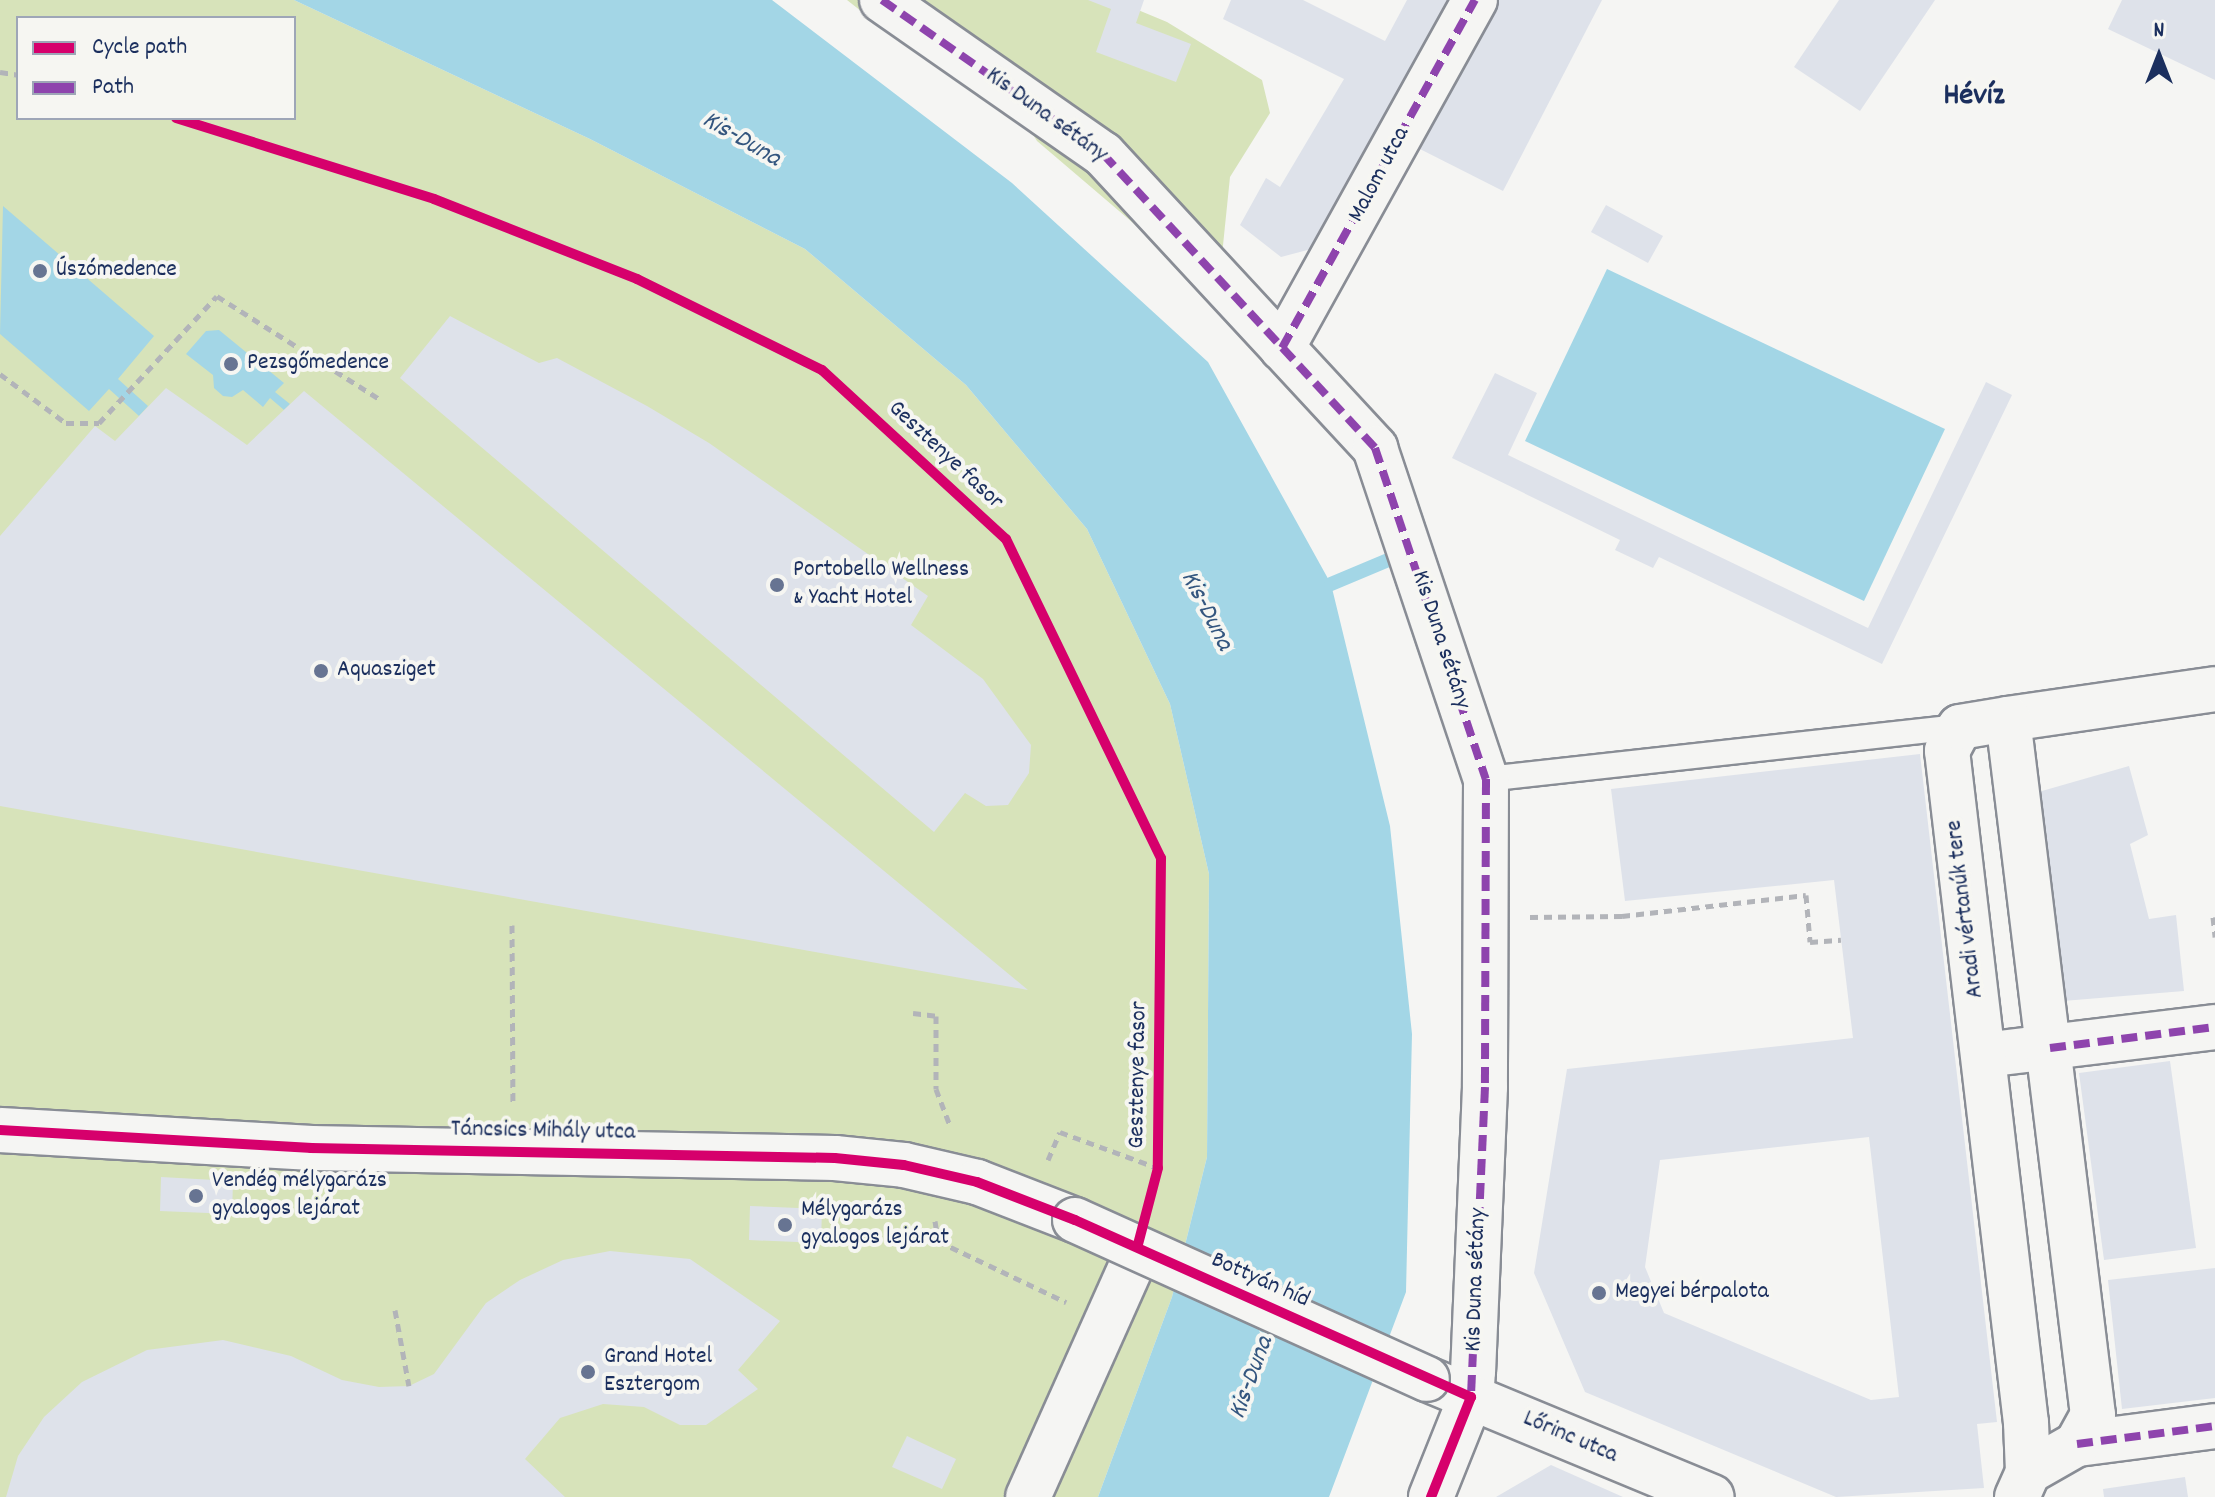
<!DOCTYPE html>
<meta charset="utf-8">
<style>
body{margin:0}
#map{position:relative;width:2215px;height:1497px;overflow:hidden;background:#f5f5f3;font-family:Dekko,sans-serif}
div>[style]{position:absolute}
.green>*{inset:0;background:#d7e3ba}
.water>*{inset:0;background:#a3d6e6}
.stream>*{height:14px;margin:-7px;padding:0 7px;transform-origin:7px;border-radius:7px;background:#a3d6e6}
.building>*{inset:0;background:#dee2ea}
.path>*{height:5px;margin-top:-2.5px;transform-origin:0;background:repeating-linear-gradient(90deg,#b2b4b9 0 8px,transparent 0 14px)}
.roads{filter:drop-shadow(2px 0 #898d95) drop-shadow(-2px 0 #898d95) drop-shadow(0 2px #898d95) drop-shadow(0 -2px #898d95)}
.lane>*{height:24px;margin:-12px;padding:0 12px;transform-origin:12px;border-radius:12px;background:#f5f5f3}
.street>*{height:44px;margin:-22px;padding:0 22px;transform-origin:22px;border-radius:22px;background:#f5f5f3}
.secondary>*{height:44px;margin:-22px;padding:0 22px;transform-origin:22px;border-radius:22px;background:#f5f5f3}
.bridges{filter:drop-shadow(2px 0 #898d95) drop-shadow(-2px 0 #898d95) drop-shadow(0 2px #898d95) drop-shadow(0 -2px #898d95)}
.secondary-bridge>*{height:44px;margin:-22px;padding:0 22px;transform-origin:22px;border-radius:22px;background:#f5f5f3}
.quiet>*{height:8px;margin-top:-4px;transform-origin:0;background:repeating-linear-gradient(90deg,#8e44ad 0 16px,transparent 0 24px)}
.cycleway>*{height:10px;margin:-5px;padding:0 5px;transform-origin:5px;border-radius:5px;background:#d6006c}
.dots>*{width:22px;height:22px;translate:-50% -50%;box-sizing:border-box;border:4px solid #f6f6f2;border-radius:50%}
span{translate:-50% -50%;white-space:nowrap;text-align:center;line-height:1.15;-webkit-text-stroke:8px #f6f6f2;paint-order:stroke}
.street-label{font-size:24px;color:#1b2f5e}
.poi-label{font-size:24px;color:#1b2f5e}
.left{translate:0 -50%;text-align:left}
.water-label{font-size:26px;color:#34567f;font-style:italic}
.district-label{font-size:32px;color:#1b2f5e;font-weight:700}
.legend{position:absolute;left:16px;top:16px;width:280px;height:104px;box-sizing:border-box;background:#f6f6f2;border:2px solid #9ea6b7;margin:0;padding:10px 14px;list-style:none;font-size:24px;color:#1b2f5e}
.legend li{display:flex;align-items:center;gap:16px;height:40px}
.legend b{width:40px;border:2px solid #9ea6b7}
.north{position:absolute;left:2119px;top:16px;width:80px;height:80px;-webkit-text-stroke:6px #f6f6f2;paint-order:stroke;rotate:0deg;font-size:22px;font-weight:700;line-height:32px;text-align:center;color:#1b2f5e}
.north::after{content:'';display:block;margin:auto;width:28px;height:36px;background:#1b2f5e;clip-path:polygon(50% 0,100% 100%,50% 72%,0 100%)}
</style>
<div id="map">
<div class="green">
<div style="clip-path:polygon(evenodd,0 0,294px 0,590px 139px,805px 249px,966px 385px,1087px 529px,1170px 704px,1209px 874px,1207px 1157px,1172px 1297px,1098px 1497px,0 1497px,0 0,18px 18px,294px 18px,294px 118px,18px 118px,18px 18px)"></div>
<div style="clip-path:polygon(847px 0,1114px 0,1167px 22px,1262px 80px,1270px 113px,1230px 177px,1221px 265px,1173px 257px,1037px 141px,979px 47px,940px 14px,890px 34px)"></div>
</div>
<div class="water">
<div style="clip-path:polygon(294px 0,772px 0,1012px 183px,1208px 362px,1331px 584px,1390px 826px,1412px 1034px,1406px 1292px,1329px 1497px,1098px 1497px,1172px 1297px,1207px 1157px,1209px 874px,1170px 704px,1087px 529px,966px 385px,805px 249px,590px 139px)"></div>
<div style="clip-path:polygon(3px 206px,154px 336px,118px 379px,148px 406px,139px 416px,109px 389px,89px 411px,0 334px)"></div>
<div style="clip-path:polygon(1607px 269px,1945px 429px,1864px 601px,1525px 441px)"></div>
<div style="clip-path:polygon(219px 330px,284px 383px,275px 392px,290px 404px,284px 410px,270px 398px,263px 407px,243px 390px,232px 397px,223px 396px,214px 388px,213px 375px,186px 354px,206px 331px)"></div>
</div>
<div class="stream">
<div style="left:1331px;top:584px;width:73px;rotate:-22.7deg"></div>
</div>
<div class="building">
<div style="clip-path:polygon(1088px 0,1144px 0,1136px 23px,1191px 44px,1176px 82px,1096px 52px,1111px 9px)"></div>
<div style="clip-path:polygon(1231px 0,1303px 0,1385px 41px,1407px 0,1458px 0,1315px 248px,1281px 257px,1240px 225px,1266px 178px,1280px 187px,1344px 79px,1223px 19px)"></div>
<div style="clip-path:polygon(1490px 0,1602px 0,1503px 191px,1414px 146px)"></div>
<div style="clip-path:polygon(1839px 0,1935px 0,1860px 111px,1794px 67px)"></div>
<div style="clip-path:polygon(2122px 0,2215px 0,2215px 80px,2108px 29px)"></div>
<div style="clip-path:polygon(1606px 205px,1663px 236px,1648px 263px,1591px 232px)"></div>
<div style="clip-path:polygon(450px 316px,539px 363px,557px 358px,647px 406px,709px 443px,928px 596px,911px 625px,983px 679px,1031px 745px,1029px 773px,1008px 805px,986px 806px,965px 793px,934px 832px,400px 378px)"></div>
<div style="clip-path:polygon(1495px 373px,1537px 393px,1508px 455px,1868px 628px,1986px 382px,2012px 395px,1882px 664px,1659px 557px,1653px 568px,1615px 550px,1620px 540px,1452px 458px)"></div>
<div style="clip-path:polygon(166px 388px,247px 445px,304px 391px,1028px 990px,0 806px,0 536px,95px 426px,115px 441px)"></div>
<div style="clip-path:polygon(evenodd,1920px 754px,1997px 1422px,1977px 1424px,1984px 1488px,1836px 1497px,1585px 1392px,1534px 1273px,1567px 1069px,1853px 1038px,1834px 880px,1625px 901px,1611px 789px,1920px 754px,1869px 1137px,1899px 1397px,1871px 1400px,1664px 1313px,1645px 1267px,1660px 1160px,1869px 1137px)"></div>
<div style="clip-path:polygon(2129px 766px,2148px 835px,2130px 844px,2149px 919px,2176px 915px,2184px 991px,2063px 1001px,2035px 793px)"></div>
<div style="clip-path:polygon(2170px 1061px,2196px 1248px,2104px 1260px,2079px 1073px)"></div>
<div style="clip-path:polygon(161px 1177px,233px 1181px,232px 1214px,160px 1211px)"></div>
<div style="clip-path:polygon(750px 1206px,822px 1209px,821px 1243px,749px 1240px)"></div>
<div style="clip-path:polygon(610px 1251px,690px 1259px,780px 1321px,738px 1370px,758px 1389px,706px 1425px,680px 1425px,644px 1407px,603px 1404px,560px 1418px,525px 1459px,565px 1497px,6px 1497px,18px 1456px,44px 1417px,82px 1382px,147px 1350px,223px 1340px,291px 1356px,342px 1380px,379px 1387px,409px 1386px,434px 1374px,486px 1303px,520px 1280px,563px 1260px)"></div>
<div style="clip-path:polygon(2215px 1268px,2215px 1398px,2122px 1409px,2108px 1280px)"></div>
<div style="clip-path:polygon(907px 1436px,956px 1459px,942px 1489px,892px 1467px)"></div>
<div style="clip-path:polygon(1551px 1465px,1623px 1497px,1496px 1497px)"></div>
<div style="clip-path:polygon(2185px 1477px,2188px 1497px,2104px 1497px,2103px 1489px)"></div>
</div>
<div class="path">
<div style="left:0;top:72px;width:18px;rotate:9deg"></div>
<div style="left:176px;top:118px;width:270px;rotate:17.4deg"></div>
<div style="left:434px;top:199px;width:218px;rotate:21.5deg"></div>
<div style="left:637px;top:279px;width:206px;rotate:26.2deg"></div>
<div style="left:822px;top:370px;width:250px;rotate:42.6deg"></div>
<div style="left:1006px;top:539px;width:355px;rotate:64.1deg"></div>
<div style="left:1161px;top:858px;width:310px;rotate:90.6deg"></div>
<div style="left:1158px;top:1168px;width:34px;rotate:105deg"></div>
<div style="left:0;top:374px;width:82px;rotate:36.6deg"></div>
<div style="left:66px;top:423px;width:33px"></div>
<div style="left:99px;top:423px;width:173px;rotate:-47.1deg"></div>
<div style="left:217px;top:296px;width:194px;rotate:32.4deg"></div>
<div style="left:1530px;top:917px;width:92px;rotate:-0.6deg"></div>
<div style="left:1622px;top:916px;width:185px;rotate:-6.5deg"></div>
<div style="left:1806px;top:895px;width:47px;rotate:85.1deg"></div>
<div style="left:1810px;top:942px;width:31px;rotate:-4deg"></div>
<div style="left:2213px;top:917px;width:20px;rotate:84deg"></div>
<div style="left:512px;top:925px;width:179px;rotate:89.7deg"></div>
<div style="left:913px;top:1013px;width:23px;rotate:7deg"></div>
<div style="left:936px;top:1016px;width:73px;rotate:90deg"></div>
<div style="left:936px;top:1089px;width:40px;rotate:69deg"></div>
<div style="left:1048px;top:1160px;width:30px;rotate:-67deg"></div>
<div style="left:1060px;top:1132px;width:104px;rotate:20.2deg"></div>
<div style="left:935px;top:1221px;width:20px;rotate:81deg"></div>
<div style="left:938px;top:1241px;width:142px;rotate:25.5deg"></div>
<div style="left:395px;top:1310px;width:77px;rotate:79.6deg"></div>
</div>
<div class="roads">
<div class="lane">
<div style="left:1486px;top:779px;width:477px;rotate:-6.3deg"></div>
</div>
<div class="street">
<div style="left:882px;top:0;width:269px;rotate:34.9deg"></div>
<div style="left:1103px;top:154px;width:401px;rotate:47.2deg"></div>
<div style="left:1375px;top:448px;width:349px;rotate:71.5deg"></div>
<div style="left:1486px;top:779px;width:308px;rotate:90.2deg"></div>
<div style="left:1485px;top:1087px;width:284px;rotate:92.4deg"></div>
<div style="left:1473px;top:1371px;width:26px;rotate:94deg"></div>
<div style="left:1471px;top:1397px;width:108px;rotate:111.8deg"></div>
<div style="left:1282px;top:348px;width:398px;rotate:-61deg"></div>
<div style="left:2008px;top:719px;width:209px;rotate:-8.2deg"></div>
<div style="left:1984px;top:1055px;width:233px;rotate:-6.9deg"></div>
<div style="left:2077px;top:1444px;width:139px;rotate:-7.4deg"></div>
<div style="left:1028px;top:1497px;width:250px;rotate:-65.9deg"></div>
<div style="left:2017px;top:1497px;width:27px;rotate:-66deg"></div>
<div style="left:2028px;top:1472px;width:49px;rotate:-92.3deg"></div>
<div style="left:2026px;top:1423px;width:677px;rotate:-96.7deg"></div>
<div style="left:1947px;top:751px;width:27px;rotate:-62deg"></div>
<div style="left:1960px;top:727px;width:49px;rotate:-9.5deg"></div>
<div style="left:2008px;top:719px;width:701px;rotate:83.04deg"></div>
<div style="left:2093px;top:1415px;width:33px;rotate:119deg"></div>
<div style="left:2077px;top:1444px;width:56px;rotate:150.3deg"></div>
</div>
<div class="secondary">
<div style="left:0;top:1130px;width:312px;rotate:3.3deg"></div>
<div style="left:311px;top:1148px;width:524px;rotate:1.09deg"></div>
<div style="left:835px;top:1158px;width:69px;rotate:5.8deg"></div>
<div style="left:904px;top:1165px;width:75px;rotate:13.1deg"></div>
<div style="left:977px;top:1182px;width:105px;rotate:21.2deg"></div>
<div style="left:1427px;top:1379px;width:308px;rotate:22.5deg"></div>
</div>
</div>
<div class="bridges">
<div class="secondary-bridge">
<div style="left:1075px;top:1220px;width:386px;rotate:24.3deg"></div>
</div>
</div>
<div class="quiet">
<div style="left:882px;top:0;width:269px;rotate:34.9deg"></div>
<div style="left:1103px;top:154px;width:401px;rotate:47.2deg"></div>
<div style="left:1375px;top:448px;width:349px;rotate:71.5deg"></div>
<div style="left:1486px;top:779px;width:308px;rotate:90.2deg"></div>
<div style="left:1485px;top:1087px;width:310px;rotate:92.6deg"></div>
<div style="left:1282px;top:348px;width:398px;rotate:-61deg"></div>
<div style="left:2050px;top:1048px;width:166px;rotate:-7.3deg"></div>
<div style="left:2077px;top:1444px;width:139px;rotate:-7.4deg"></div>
</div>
<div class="cycleway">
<div style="left:176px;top:118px;width:270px;rotate:17.4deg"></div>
<div style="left:434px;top:199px;width:218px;rotate:21.5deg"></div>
<div style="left:637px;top:279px;width:206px;rotate:26.2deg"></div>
<div style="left:822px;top:370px;width:250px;rotate:42.6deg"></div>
<div style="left:1006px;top:539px;width:355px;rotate:64.1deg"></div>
<div style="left:1161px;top:858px;width:310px;rotate:90.6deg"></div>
<div style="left:1158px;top:1168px;width:79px;rotate:104.7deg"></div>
<div style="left:0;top:1130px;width:312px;rotate:3.3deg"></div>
<div style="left:311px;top:1148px;width:524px;rotate:1.09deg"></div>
<div style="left:835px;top:1158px;width:69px;rotate:5.8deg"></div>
<div style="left:904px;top:1165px;width:75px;rotate:13.1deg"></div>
<div style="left:977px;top:1182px;width:105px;rotate:21.2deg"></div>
<div style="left:1075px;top:1220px;width:434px;rotate:24.1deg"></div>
<div style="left:1471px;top:1397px;width:108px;rotate:111.8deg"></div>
</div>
<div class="dots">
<div style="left:40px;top:271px;background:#677492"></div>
<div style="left:231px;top:364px;background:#677492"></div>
<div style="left:777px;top:585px;background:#677492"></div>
<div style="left:321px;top:671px;background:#677492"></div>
<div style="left:196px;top:1196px;background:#677492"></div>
<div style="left:785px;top:1225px;background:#677492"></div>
<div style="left:1599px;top:1293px;background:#677492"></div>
<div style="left:588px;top:1372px;background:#677492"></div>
</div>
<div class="street-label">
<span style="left:1046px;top:116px;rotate:36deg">Kis Duna sétány</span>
<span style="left:1380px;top:175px;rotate:-62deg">Malom utca</span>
<span style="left:945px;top:456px;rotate:43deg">Gesztenye fasor</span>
<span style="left:1440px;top:640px;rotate:72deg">Kis Duna sétány</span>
<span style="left:1966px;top:909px;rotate:-97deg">Aradi vértanúk tere</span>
<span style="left:1139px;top:1075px;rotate:-89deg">Gesztenye fasor</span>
<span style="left:543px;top:1132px;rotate:1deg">Táncsics Mihály utca</span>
<span style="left:1477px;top:1280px;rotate:-88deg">Kis Duna sétány</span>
<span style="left:1260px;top:1281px;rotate:24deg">Bottyán híd</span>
<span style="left:1570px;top:1438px;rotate:23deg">Lőrinc utca</span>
</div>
<div class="poi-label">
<span class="left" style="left:56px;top:271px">Úszómedence</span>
<span class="left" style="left:247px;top:364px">Pezsgőmedence</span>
<span class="left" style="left:793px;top:585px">Portobello Wellness<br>&amp; Yacht Hotel</span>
<span class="left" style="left:337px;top:671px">Aquasziget</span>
<span class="left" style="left:212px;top:1196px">Vendég mélygarázs<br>gyalogos lejárat</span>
<span class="left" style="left:801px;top:1225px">Mélygarázs<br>gyalogos lejárat</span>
<span class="left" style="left:1615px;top:1293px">Megyei bérpalota</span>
<span class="left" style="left:604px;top:1372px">Grand Hotel<br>Esztergom</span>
</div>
<div class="water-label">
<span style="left:741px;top:140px;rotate:30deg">Kis-Duna</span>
<span style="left:1206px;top:611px;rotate:63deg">Kis-Duna</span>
<span style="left:1252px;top:1378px;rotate:-70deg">Kis-Duna</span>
</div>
<div class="district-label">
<span style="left:1974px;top:97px">Hévíz</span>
</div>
<ul class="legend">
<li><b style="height:10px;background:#d6006c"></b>Cycle path</li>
<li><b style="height:10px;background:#8e44ad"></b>Path</li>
</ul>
<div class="north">N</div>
</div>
